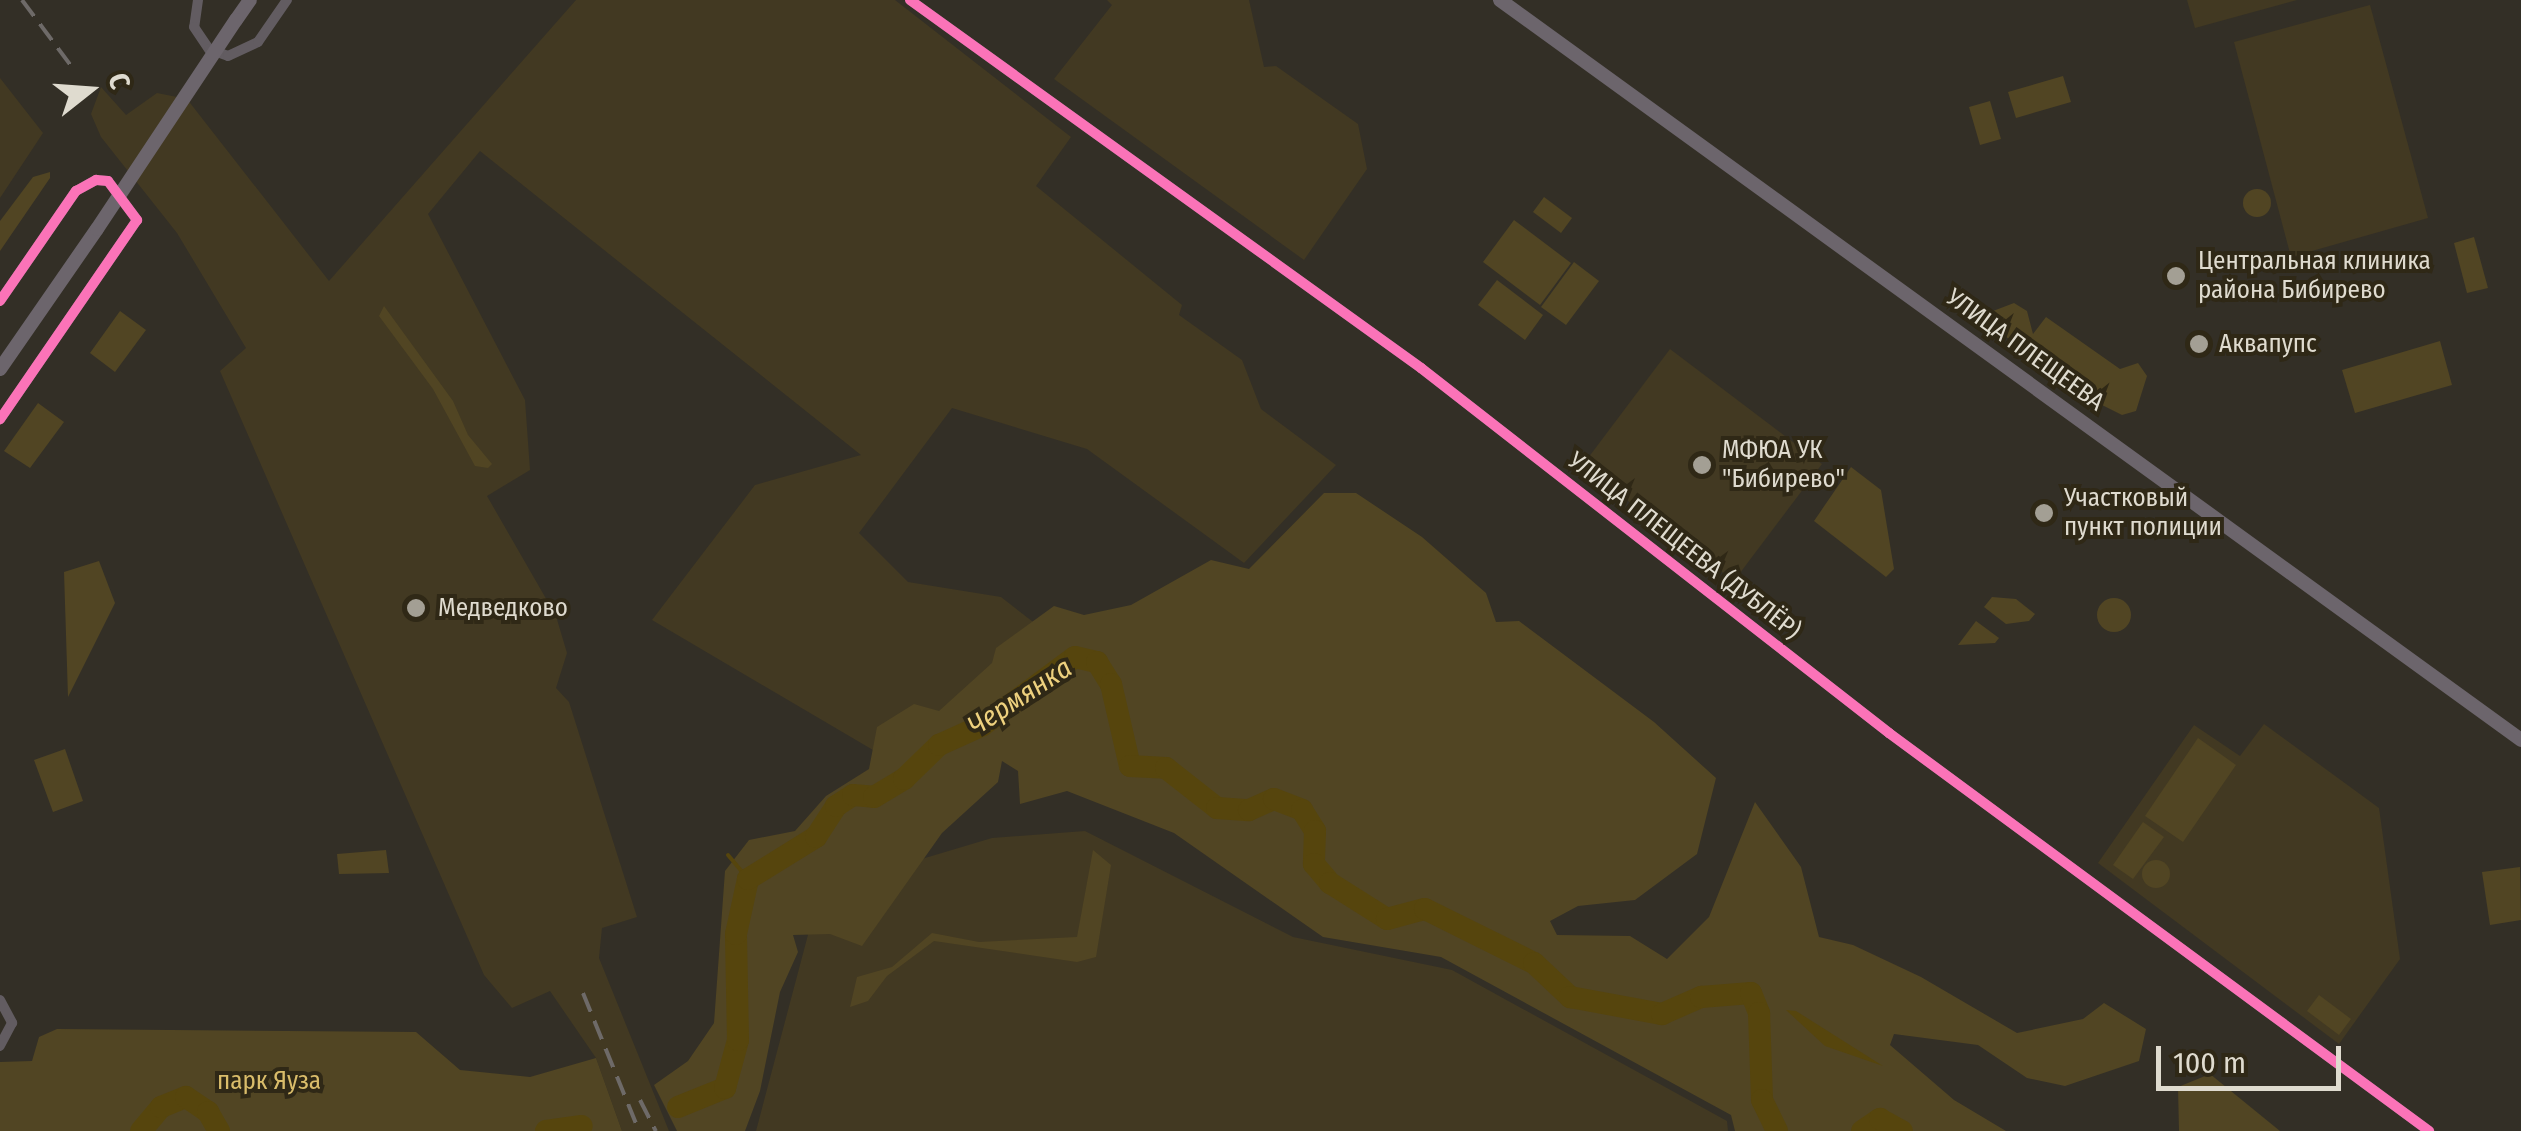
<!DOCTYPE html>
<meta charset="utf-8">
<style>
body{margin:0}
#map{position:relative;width:2521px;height:1131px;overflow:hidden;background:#332f26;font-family:"Fira Sans Condensed",sans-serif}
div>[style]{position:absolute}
.built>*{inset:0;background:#423922}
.green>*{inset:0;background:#514523}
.round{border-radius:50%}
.water>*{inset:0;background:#56450d}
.stream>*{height:4px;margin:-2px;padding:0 2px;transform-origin:2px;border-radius:2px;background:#56450d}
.river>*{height:22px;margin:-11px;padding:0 11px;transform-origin:11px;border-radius:11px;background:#56450d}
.street>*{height:10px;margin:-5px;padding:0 5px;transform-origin:5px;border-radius:5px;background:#625c61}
.secondary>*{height:14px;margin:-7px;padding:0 7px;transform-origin:7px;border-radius:7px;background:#6c656c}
.rail>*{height:4px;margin-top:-2px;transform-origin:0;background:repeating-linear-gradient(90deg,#6e6a68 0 20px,transparent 0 30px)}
.secondary-bridge>*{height:14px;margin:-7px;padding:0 7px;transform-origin:7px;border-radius:7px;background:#6c656c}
.cycleway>*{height:10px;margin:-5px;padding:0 5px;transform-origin:5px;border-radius:5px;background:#fb73b8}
.dots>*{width:28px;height:28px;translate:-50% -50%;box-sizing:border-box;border:5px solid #2f2816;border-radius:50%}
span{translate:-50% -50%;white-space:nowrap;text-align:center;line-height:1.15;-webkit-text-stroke:8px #2f2816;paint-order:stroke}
.poi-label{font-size:25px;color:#dfdbcf}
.left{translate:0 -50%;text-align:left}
.street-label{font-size:25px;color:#dfdbcf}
.park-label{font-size:25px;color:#d9bc6a}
.water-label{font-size:28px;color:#eed17e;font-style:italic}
.north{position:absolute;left:40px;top:40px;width:100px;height:100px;-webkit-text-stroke:8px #2f2816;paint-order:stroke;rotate:73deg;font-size:28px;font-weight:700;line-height:40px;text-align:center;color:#dfdbcf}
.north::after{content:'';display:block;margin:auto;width:35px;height:45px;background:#dfdbcf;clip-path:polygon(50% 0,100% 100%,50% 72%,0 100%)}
.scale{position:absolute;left:2156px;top:1046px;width:185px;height:45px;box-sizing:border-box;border:5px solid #dfdbcf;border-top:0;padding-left:12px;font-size:30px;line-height:35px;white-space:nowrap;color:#dfdbcf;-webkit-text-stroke:8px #2f2816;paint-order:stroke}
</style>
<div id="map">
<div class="built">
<div style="clip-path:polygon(576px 0,895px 0,1071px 137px,1036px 186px,1182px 305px,1179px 315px,1242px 360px,1261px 409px,1336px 465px,1244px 563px,1087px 449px,952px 408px,859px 533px,908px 582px,1001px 597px,1037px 625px,890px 760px,652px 620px,755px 485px,861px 455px,480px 151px,428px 214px,525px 400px,530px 470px,487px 496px,556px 616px,567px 653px,556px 688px,569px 702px,637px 917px,602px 928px,599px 958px,669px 1131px,622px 1131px,596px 1058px,550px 991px,512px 1008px,484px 975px,220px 371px,246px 348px,177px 233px,101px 137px,91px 114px,101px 87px,126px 115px,157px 93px,187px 99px,329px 281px)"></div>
<div style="clip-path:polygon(1107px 0,1249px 0,1264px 67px,1276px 66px,1358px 124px,1367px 169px,1304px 260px,1054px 79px,1112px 5px)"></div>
<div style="clip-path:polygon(2187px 0,2297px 0,2195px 28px)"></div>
<div style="clip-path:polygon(2370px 5px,2428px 218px,2291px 257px,2234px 42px)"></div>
<div style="clip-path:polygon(0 78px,43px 133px,0 198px)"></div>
<div style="clip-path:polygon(1670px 349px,1822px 464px,1734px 581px,1582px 466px)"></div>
<div style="clip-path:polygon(2264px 724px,2379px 808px,2400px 959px,2339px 1044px,2098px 863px,2194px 725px,2240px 756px)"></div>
<div style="clip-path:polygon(1085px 831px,1293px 937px,1452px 970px,1727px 1121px,1728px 1131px,756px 1131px,809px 931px,905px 864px,992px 838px)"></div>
</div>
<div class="green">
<div style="clip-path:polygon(2063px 76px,2071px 102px,2016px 118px,2008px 92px)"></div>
<div style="clip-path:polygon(1990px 101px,2001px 139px,1980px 145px,1969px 107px)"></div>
<div style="clip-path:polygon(50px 172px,50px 178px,0 251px,0 221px,33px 177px)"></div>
<div class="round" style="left:2243px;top:189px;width:28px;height:28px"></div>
<div style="clip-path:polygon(1544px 197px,1572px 218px,1561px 233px,1533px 212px)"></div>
<div style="clip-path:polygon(1514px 220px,1571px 263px,1540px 305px,1483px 262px)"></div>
<div style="clip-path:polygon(2474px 237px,2488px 288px,2467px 293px,2454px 243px)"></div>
<div style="clip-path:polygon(1574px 262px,1599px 281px,1566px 325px,1541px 307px)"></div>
<div style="clip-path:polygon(1497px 280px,1543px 315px,1525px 340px,1478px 305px)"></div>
<div style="clip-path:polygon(2014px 303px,2027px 311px,2033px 334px,2046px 317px,2120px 369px,2138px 363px,2147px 376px,2136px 411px,2122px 415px,2080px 394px,2064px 367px,2041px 362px,1998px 331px,1993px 311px)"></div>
<div style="clip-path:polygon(384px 306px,453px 401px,468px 435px,492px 464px,488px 468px,475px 466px,433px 389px,379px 316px)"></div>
<div style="clip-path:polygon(120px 311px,146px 330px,115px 372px,90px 353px)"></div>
<div style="clip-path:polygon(2440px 341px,2452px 385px,2355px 413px,2342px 370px)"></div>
<div style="clip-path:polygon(38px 403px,64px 422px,30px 468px,4px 451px)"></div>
<div style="clip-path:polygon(1851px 467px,1881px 490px,1894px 569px,1886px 577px,1814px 521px)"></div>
<div style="clip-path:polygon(1324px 493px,1356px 493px,1422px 537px,1486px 593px,1496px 622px,1519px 621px,1654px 722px,1716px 778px,1697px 854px,1635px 900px,1578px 906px,1550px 921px,1557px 935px,1630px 936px,1667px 959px,1709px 917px,1755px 802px,1801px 867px,1819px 937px,1853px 945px,1921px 977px,2017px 1033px,2083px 1019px,2104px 1003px,2146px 1029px,2139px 1061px,2065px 1086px,2027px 1078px,1978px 1045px,1894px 1034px,1890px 1045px,1954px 1100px,2006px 1131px,1735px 1131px,1731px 1115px,1441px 957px,1323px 937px,1174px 833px,1067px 791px,1020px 804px,1018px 771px,1002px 761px,998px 782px,942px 833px,862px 946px,830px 934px,793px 935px,798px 952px,780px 992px,760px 1091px,745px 1131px,677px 1131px,654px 1085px,688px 1061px,714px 1023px,725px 871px,749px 840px,795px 831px,826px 796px,869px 769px,877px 727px,914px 704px,939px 711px,992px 663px,996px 648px,1054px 606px,1084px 615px,1131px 605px,1211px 560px,1249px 569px)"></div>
<div style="clip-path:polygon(99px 561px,115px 603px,68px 697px,64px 572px)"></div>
<div style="clip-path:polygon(1992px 597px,2016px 599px,2035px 614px,2029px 621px,2006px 624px,1984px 607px)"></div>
<div class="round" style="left:2097px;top:598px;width:34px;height:34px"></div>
<div style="clip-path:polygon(1976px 621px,1999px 638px,1995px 643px,1958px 645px)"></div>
<div style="clip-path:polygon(2198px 738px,2236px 765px,2183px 842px,2145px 816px)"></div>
<div style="clip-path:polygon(65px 749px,83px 801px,53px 812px,34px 760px)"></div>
<div style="clip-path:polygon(2143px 822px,2164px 837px,2133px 879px,2113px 865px)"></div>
<div style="clip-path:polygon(386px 850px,389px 873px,339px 874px,337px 854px)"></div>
<div style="clip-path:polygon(1093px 850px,1111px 865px,1096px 957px,1077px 962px,934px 941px,887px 976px,868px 1001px,850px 1007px,857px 977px,892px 967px,932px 933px,979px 942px,1077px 937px)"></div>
<div class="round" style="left:2142px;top:860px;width:28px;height:28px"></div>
<div style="clip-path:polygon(2520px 867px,2521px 920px,2490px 925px,2482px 872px)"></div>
<div style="clip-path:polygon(2319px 995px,2351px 1019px,2339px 1035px,2307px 1011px)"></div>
<div style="clip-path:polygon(57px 1029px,416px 1032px,460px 1070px,530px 1077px,596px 1058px,622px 1131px,0 1131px,0 1062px,32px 1061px,39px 1037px)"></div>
<div style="clip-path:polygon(2210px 1074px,2280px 1131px,2179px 1131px,2178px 1087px)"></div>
</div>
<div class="water">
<div style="clip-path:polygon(1786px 1010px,1796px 1011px,1883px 1066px,1825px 1046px)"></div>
</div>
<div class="stream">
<div style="left:728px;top:855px;width:31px;rotate:50deg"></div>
</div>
<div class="river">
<div style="left:678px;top:1107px;width:51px;rotate:-22deg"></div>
<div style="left:725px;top:1088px;width:50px;rotate:-74.8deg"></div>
<div style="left:738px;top:1040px;width:106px;rotate:-91.1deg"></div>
<div style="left:736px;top:934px;width:56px;rotate:-77.7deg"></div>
<div style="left:748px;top:879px;width:80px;rotate:-31.7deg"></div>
<div style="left:816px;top:837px;width:37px;rotate:-57deg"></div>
<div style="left:836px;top:806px;width:20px;rotate:-33deg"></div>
<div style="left:853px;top:795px;width:21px;rotate:5deg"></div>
<div style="left:874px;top:797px;width:35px;rotate:-31deg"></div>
<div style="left:904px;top:779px;width:49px;rotate:-44.2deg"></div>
<div style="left:939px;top:745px;width:48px;rotate:-24.4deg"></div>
<div style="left:983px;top:725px;width:114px;rotate:-36.5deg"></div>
<div style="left:1075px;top:657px;width:23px;rotate:13deg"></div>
<div style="left:1097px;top:662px;width:26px;rotate:58deg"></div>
<div style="left:1111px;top:684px;width:84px;rotate:77deg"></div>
<div style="left:1130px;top:766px;width:36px;rotate:3deg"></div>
<div style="left:1166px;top:768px;width:65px;rotate:38.1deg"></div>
<div style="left:1217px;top:808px;width:32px;rotate:4deg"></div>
<div style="left:1249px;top:810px;width:27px;rotate:-24deg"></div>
<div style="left:1274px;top:799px;width:30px;rotate:21deg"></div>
<div style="left:1302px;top:810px;width:25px;rotate:58deg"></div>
<div style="left:1315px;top:831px;width:33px;rotate:92deg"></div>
<div style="left:1314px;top:864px;width:25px;rotate:50deg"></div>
<div style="left:1330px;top:883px;width:67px;rotate:32.3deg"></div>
<div style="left:1387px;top:919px;width:39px;rotate:-15deg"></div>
<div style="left:1425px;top:909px;width:122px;rotate:26.4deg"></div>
<div style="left:1534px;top:963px;width:50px;rotate:43.4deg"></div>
<div style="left:1570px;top:997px;width:94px;rotate:10.5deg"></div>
<div style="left:1662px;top:1014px;width:43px;rotate:-23.6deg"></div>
<div style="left:1701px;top:997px;width:50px;rotate:-4.6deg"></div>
<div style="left:1751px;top:993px;width:22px;rotate:68deg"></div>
<div style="left:1759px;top:1013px;width:87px;rotate:88deg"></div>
<div style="left:1762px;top:1100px;width:34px;rotate:64deg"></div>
<div style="left:141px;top:1131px;width:31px;rotate:-50deg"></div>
<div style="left:161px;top:1107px;width:27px;rotate:-22deg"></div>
<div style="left:186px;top:1097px;width:27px;rotate:34deg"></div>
<div style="left:208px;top:1112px;width:22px;rotate:60deg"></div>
<div style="left:546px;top:1131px;width:36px;rotate:-8deg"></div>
<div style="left:1862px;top:1131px;width:22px;rotate:-34deg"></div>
<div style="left:1880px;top:1119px;width:25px;rotate:29deg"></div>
</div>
<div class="street">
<div style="left:198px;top:0;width:27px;rotate:98deg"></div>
<div style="left:194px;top:27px;width:27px;rotate:56deg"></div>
<div style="left:209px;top:49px;width:20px;rotate:20deg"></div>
<div style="left:228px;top:56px;width:33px;rotate:-25deg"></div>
<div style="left:258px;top:42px;width:51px;rotate:-55.4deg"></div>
<div style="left:910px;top:0;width:630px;rotate:35.76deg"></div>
<div style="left:1421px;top:368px;width:594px;rotate:37.95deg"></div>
<div style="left:1889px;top:733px;width:671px;rotate:36.39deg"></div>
<div style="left:0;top:301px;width:134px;rotate:-55.4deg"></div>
<div style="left:76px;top:191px;width:23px;rotate:-29deg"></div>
<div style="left:96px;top:180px;width:12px;rotate:5deg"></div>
<div style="left:108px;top:181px;width:49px;rotate:53.4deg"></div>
<div style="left:137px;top:220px;width:242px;rotate:124.5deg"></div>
<div style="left:0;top:1000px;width:26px;rotate:62deg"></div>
<div style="left:12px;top:1023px;width:26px;rotate:118deg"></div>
</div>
<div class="secondary">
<div style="left:1500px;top:0;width:1261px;rotate:35.93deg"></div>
<div style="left:236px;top:20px;width:24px;rotate:-55deg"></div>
<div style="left:0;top:369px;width:170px;rotate:-55.3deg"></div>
</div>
<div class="rail">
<div style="left:22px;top:0;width:84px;rotate:53.3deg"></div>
<div style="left:583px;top:993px;width:149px;rotate:67.9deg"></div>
<div style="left:640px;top:1100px;width:35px;rotate:63deg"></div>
</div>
<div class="secondary-bridge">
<div style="left:97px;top:229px;width:251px;rotate:-56.4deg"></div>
</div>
<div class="cycleway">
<div style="left:910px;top:0;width:630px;rotate:35.76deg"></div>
<div style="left:1421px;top:368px;width:594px;rotate:37.95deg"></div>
<div style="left:1889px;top:733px;width:671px;rotate:36.39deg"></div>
<div style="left:0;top:301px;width:134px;rotate:-55.4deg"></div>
<div style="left:76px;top:191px;width:23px;rotate:-29deg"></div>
<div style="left:96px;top:180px;width:12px;rotate:5deg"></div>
<div style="left:108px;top:181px;width:49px;rotate:53.4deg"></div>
<div style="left:137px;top:220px;width:242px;rotate:124.5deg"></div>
</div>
<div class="dots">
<div style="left:2176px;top:276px;background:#a39f94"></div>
<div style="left:2199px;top:344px;background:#a39f94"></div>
<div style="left:1702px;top:465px;background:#a39f94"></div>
<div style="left:2044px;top:513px;background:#a39f94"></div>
<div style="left:416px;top:608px;background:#a39f94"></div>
</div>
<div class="poi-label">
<span class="left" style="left:2198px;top:276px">Центральная клиника<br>района Бибирево</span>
<span class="left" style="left:2219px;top:344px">Аквапупс</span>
<span class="left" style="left:1722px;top:465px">МФЮА УК<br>"Бибирево"</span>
<span class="left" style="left:2064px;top:513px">Участковый<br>пункт полиции</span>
<span class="left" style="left:438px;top:608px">Медведково</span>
</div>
<div class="street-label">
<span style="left:2025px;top:350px;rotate:36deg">УЛИЦА ПЛЕЩЕЕВА</span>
<span style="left:1684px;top:546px;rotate:38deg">УЛИЦА ПЛЕЩЕЕВА (ДУБЛЁР)</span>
</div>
<div class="park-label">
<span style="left:269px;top:1081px">парк Яуза</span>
</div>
<div class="water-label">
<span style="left:1020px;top:697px;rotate:-33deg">Чермянка</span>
</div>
<div class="north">С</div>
<div class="scale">100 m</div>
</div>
